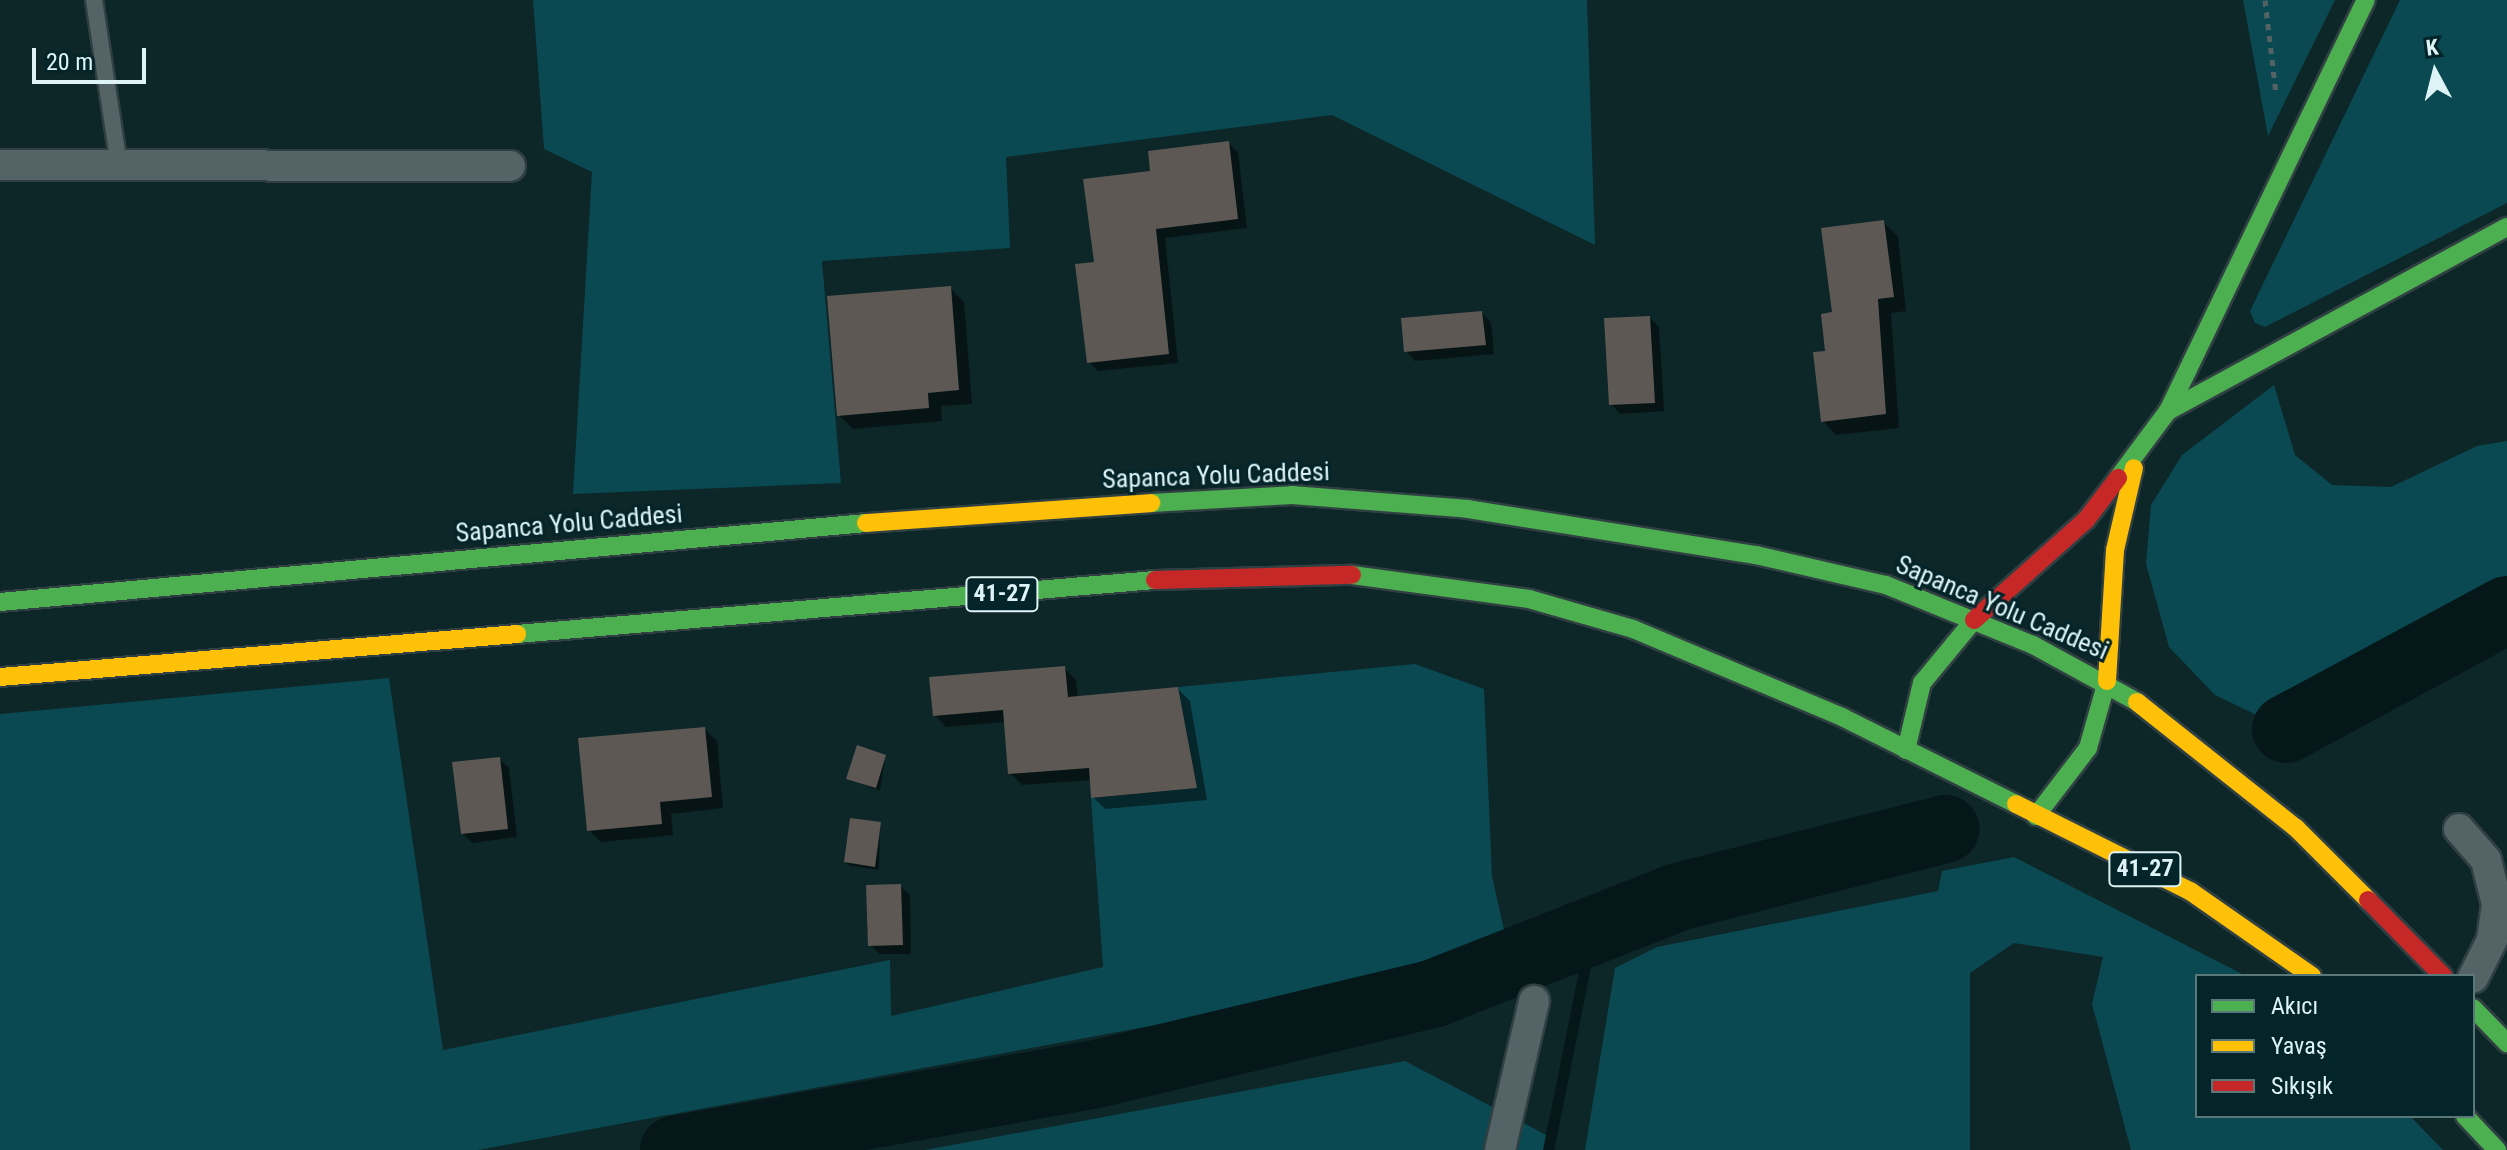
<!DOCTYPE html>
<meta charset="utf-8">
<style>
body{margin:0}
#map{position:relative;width:2507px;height:1150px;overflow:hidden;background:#0d2628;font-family:"Roboto Condensed",sans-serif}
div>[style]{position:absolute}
.green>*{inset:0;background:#0a4951}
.shadow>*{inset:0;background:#0007}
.stream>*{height:11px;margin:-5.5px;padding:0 5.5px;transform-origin:5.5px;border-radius:5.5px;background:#061719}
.river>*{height:68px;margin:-34px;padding:0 34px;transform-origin:34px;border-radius:34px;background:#061719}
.building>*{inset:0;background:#5d5853}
.path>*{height:5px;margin-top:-2.5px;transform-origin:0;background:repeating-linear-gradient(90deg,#536264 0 6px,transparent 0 12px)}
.roads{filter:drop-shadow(2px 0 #304042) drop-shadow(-2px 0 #304042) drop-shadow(0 2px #304042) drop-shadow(0 -2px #304042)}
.lane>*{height:16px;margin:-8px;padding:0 8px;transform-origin:8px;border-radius:8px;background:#546466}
.street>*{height:30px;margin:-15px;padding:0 15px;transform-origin:15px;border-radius:15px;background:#546466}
.fast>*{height:18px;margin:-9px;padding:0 9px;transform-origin:9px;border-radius:9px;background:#4caf50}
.slow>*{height:18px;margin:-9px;padding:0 9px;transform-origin:9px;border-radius:9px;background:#ffc107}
.jam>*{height:18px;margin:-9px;padding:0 9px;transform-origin:9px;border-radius:9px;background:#c62828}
span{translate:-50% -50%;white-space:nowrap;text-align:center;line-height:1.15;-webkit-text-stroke:6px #032428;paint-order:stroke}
.shield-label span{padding:2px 6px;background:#032428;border:2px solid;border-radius:6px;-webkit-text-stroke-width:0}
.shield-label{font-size:24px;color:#ddf3f6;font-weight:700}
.street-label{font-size:26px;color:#ddf3f6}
.legend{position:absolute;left:2195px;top:974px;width:280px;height:144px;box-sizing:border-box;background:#032428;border:2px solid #5a777a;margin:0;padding:10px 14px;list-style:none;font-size:24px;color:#ddf3f6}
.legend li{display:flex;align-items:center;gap:16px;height:40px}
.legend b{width:40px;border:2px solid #5a777a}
.north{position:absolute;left:2395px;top:32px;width:80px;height:80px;-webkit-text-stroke:6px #032428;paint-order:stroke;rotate:353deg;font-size:22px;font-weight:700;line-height:32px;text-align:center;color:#ddf3f6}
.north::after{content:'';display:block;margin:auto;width:28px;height:36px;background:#ddf3f6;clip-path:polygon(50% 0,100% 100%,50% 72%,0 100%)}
.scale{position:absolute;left:32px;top:48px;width:114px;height:36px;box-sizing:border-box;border:4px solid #ddf3f6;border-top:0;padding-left:10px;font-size:24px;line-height:28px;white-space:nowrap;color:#ddf3f6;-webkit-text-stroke:6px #032428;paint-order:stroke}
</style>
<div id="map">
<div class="green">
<div style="clip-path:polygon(533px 0,1587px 0,1595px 245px,1332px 115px,1006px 157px,1010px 248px,822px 261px,841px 483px,573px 494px,592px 172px,544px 149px)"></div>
<div style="clip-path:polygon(2243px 0,2335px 0,2268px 136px)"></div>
<div style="clip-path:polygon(2400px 0,2507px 0,2507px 203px,2265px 327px,2255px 323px,2250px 311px)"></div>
<div style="clip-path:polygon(2274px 385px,2295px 455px,2332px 485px,2391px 487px,2477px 446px,2507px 441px,2507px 610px,2286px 729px,2215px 695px,2169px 647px,2146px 564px,2151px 505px,2182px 455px)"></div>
<div style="clip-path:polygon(1415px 664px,1484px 689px,1492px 876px,1506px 939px,1259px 1006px,478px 1150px,0 1150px,0 714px,389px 678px,443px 1050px,890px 960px,891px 1016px,1103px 967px,1091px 798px,1197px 788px,1178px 687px)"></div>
<div style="clip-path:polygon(2014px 857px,2246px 976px,2197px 976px,2197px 1116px,2410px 1116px,2443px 1150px,2131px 1150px,2092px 1004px,2103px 957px,2014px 943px,1970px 973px,1970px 1150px,1585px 1150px,1615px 968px,1657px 947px,1938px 891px,1942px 871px)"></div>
<div style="clip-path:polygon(1405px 1061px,1550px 1137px,1548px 1150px,925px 1150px)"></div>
</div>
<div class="shadow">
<div style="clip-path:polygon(1228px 143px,1238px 152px,1247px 228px,1165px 238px,1178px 363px,1098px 371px,1089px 362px,1096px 264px,1153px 173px)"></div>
<div style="clip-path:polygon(1884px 223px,1898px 237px,1906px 311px,1891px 313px,1899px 428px,1836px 435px,1823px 421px,1834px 314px)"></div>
<div style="clip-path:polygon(950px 288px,964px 302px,972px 404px,941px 406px,942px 421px,853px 429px,839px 415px)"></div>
<div style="clip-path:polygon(1482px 313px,1491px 322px,1494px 354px,1415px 361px,1406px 351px)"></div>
<div style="clip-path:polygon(1650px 318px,1659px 327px,1664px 411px,1620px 414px,1611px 404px)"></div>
<div style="clip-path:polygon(1064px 668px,1076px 680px,1078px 698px,1178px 689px,1190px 701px,1207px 800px,1105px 809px,1093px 797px,1092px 780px,1022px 785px,1010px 773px,1006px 722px,946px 727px,935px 715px)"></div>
<div style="clip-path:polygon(704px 729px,717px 741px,723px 808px,671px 814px,673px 835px,601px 842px,589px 830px)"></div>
<div style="clip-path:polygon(885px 757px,880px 791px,849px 778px)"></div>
<div style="clip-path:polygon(499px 759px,509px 768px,517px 837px,472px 843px,463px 834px)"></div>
<div style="clip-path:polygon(880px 823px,879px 870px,850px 866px,846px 862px)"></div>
<div style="clip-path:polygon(900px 886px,910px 895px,911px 954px,880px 954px,870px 945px)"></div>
</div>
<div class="stream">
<div style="left:1548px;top:1150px;width:223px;rotate:-78.6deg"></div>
</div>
<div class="river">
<div style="left:2286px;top:729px;width:251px;rotate:-28.3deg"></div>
<div style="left:674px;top:1150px;width:425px;rotate:-10.2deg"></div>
<div style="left:1092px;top:1075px;width:350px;rotate:-13.4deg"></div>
<div style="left:1432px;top:994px;width:264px;rotate:-21.5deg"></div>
<div style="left:1678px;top:897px;width:276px;rotate:-14.3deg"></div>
</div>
<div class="building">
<div style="clip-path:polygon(1229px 141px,1238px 219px,1156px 229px,1169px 354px,1087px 363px,1075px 264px,1094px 262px,1083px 179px,1150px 171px,1148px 151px)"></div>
<div style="clip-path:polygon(1884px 220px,1894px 297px,1878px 299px,1886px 414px,1821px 422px,1813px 352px,1825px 351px,1821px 314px,1832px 312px,1821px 228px)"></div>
<div style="clip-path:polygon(951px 286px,959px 390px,928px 393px,929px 408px,837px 416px,827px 296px)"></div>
<div style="clip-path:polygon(1482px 311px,1486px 345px,1404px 352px,1401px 318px)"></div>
<div style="clip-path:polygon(1650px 316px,1655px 403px,1609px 405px,1604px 318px)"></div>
<div style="clip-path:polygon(1065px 666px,1068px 697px,1178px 687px,1197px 788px,1091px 798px,1089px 768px,1008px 774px,1003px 710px,933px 716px,929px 677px)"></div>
<div style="clip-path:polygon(705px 727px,712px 797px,660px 802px,662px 824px,587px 831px,578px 738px)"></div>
<div style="clip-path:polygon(857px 745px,886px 755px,876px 788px,846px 779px)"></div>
<div style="clip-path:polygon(500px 757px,508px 829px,461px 834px,452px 762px)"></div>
<div style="clip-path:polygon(850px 818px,881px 822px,875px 867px,844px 862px)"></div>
<div style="clip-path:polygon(901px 884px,903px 945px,868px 946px,866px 885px)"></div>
</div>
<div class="path">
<div style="left:2265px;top:0;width:94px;rotate:83.3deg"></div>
</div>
<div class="roads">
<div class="lane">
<div style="left:94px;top:0;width:167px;rotate:81.4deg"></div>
</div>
<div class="street">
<div style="left:0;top:165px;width:510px;rotate:0.11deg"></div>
<div style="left:2459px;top:829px;width:41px;rotate:48.9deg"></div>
<div style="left:2486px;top:860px;width:45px;rotate:76deg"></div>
<div style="left:2497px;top:904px;width:36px;rotate:98deg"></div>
<div style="left:2492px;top:940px;width:42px;rotate:116.6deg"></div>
<div style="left:1500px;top:1150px;width:153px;rotate:-77.1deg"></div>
</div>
<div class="fast">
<div style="left:2168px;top:411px;width:386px;rotate:-28.5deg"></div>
<div style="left:2118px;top:478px;width:84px;rotate:-53.3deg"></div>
<div style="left:2168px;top:411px;width:456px;rotate:-64.3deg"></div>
<div style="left:1151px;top:503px;width:141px;rotate:-3.2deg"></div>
<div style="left:1292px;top:495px;width:177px;rotate:4.5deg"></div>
<div style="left:1468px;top:509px;width:292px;rotate:9.1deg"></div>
<div style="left:1756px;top:555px;width:133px;rotate:13deg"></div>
<div style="left:1886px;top:585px;width:159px;rotate:22.2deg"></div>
<div style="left:2033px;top:645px;width:119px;rotate:28.7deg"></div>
<div style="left:1352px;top:575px;width:179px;rotate:7.7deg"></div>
<div style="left:1529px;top:599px;width:108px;rotate:16.1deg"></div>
<div style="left:1633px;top:629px;width:227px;rotate:22.8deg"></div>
<div style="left:1842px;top:717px;width:195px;rotate:26.6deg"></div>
<div style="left:0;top:602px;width:870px;rotate:-5.21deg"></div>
<div style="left:517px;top:634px;width:640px;rotate:-4.84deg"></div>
<div style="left:1906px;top:750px;width:69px;rotate:-76.6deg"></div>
<div style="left:1922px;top:683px;width:82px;rotate:-50.5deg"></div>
<div style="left:2036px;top:816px;width:86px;rotate:-52.6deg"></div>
<div style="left:2088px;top:748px;width:70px;rotate:-74.2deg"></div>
<div style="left:2473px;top:1008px;width:49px;rotate:45.8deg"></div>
<div style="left:2465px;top:1116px;width:47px;rotate:46.7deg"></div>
</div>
<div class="slow">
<div style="left:866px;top:523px;width:286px;rotate:-4deg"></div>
<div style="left:0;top:677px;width:519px;rotate:-4.75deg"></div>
<div style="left:2107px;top:681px;width:131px;rotate:-86.5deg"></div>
<div style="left:2115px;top:550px;width:84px;rotate:-77deg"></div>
<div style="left:2137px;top:702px;width:203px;rotate:38.4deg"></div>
<div style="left:2296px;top:828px;width:102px;rotate:45deg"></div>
<div style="left:2016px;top:804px;width:195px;rotate:26.6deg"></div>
<div style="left:2190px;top:891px;width:149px;rotate:34.9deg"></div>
</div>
<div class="jam">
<div style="left:1155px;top:580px;width:197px;rotate:-1.5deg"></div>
<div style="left:1974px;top:620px;width:150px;rotate:-41.8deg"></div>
<div style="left:2086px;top:520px;width:53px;rotate:-52.7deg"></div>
<div style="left:2368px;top:900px;width:107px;rotate:45.4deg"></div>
</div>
</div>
<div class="shield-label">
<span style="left:1002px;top:594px">41-27</span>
<span style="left:2145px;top:869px">41-27</span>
</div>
<div class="street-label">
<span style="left:1216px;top:476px;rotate:-2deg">Sapanca Yolu Caddesi</span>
<span style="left:569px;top:524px;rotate:-5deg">Sapanca Yolu Caddesi</span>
<span style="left:2002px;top:608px;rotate:23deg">Sapanca Yolu Caddesi</span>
</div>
<ul class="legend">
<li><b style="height:10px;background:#4caf50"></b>Akıcı</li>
<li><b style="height:10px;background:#ffc107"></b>Yavaş</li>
<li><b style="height:10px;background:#c62828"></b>Sıkışık</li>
</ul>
<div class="north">K</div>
<div class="scale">20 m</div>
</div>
